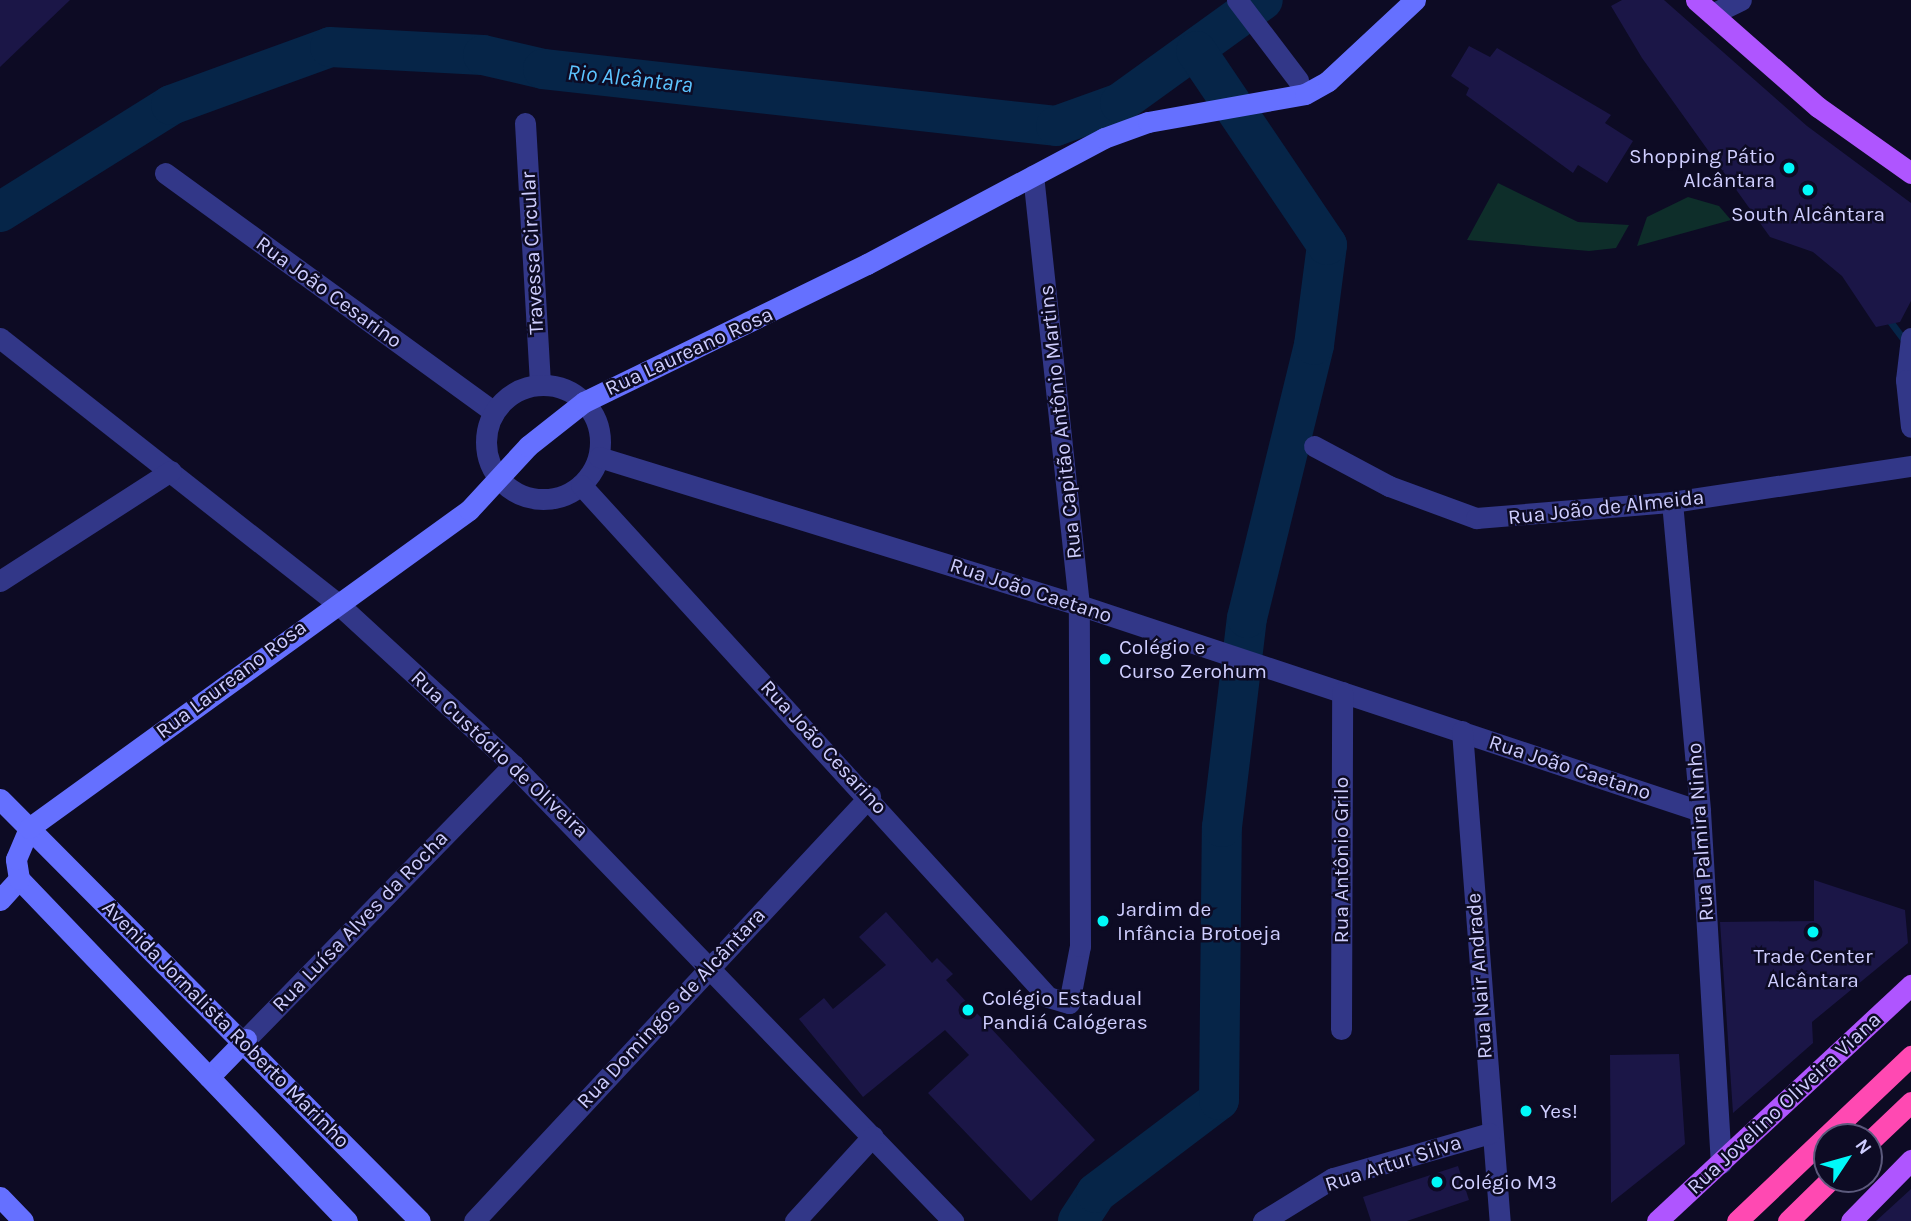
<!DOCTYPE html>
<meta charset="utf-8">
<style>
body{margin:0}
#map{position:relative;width:1911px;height:1221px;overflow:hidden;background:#0d0b24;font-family:Karla,sans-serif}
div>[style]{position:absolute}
.green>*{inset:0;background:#0e2e2a}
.stream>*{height:7px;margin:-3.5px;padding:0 3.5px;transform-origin:3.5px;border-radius:3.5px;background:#062548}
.river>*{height:40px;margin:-20px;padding:0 20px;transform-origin:20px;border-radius:20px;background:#062548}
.building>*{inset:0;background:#1b1647}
.street>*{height:21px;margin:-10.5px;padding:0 10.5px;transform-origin:10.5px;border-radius:10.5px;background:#323788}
.street>.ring{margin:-10.5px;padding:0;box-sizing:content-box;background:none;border:21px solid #323788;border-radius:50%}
.secondary>*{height:21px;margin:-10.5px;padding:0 10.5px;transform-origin:10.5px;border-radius:10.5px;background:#6570ff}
.primary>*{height:21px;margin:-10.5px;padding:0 10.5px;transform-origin:10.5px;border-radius:10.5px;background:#af55ff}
.highway>*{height:21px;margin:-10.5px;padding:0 10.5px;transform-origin:10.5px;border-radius:10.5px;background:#ff49b2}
.dots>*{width:19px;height:19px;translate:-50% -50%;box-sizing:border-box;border:4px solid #0d0b24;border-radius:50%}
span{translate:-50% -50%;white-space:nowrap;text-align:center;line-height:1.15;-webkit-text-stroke:5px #0d0b24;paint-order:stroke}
.poi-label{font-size:21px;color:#cfceff}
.right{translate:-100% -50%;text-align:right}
.left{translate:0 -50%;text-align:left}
.street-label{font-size:21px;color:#cfceff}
.water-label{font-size:23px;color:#5cc4ff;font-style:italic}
.north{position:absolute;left:1813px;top:1123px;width:70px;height:70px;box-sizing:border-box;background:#0d0b24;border:2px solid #5b597c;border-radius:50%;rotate:54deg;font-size:19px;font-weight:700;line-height:28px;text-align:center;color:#cfceff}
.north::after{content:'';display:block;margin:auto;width:24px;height:32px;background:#00f9f9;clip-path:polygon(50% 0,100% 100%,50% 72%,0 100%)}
</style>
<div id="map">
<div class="green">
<div style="clip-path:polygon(1498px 183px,1578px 222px,1629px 225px,1616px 248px,1589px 251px,1467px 240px)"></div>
<div style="clip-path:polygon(1688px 197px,1719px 206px,1731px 220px,1637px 246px,1647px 217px)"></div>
</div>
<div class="stream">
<div style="left:1886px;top:316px;width:34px;rotate:53deg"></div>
</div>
<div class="river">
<div style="left:0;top:212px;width:202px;rotate:-32deg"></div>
<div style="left:171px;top:105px;width:169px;rotate:-20deg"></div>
<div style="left:330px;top:47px;width:153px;rotate:3deg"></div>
<div style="left:483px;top:55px;width:62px;rotate:13.1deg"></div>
<div style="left:543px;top:69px;width:516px;rotate:6.34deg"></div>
<div style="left:1056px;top:126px;width:68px;rotate:-19.8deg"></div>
<div style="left:1120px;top:103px;width:176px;rotate:-35.8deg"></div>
<div style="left:1078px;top:1221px;width:33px;rotate:-57deg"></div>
<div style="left:1096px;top:1193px;width:154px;rotate:-37.1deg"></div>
<div style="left:1219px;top:1100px;width:273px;rotate:-89.4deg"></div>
<div style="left:1222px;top:827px;width:210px;rotate:-83.2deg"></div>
<div style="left:1247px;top:618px;width:281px;rotate:-76.2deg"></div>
<div style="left:1314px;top:345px;width:101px;rotate:-82.6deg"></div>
<div style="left:1327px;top:245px;width:234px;rotate:-124deg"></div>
</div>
<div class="building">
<div style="clip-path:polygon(0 0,70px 0,0 67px)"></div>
<div style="clip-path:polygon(1622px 0,1664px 0,1807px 126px,1911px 203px,1911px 301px,1900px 322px,1876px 327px,1842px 276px,1813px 252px,1770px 237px,1642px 58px,1611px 6px)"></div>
<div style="clip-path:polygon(1469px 46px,1490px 57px,1497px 48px,1611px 115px,1605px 123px,1633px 141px,1607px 183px,1578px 165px,1573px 173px,1466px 95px,1469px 88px,1451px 76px)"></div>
<div style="clip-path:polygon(1814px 880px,1905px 910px,1908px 943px,1812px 1022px,1813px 1043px,1733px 1113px,1720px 922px,1814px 921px)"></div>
<div style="clip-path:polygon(886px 912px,932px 963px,937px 958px,953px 974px,946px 980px,1095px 1140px,1031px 1201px,928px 1093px,969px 1055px,945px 1030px,863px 1097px,799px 1019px,824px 998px,833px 1009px,886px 965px,859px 937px)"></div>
<div style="clip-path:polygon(1679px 1054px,1685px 1144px,1611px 1203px,1610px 1055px)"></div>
<div style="clip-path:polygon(1458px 1166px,1469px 1200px,1407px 1221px,1371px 1221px,1363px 1197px)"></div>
<div style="clip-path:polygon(1911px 1189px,1911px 1221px,1876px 1221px)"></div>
</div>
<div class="street">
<div style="left:1237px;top:0;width:101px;rotate:52.7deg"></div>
<div style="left:1712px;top:14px;width:32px;rotate:-26deg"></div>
<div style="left:525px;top:123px;width:261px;rotate:86.7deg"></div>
<div style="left:165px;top:173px;width:405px;rotate:36deg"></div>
<div style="left:0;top:338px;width:427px;rotate:38.2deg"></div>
<div style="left:336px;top:602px;width:241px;rotate:42.6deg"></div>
<div style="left:513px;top:765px;width:634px;rotate:46.02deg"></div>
<div style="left:1911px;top:338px;width:42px;rotate:96.8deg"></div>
<div style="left:1906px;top:380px;width:47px;rotate:83.9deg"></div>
<div class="ring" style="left:486px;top:385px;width:93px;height:93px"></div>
<div style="left:1314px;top:446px;width:85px;rotate:28.1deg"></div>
<div style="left:1389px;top:486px;width:93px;rotate:20.2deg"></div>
<div style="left:1476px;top:518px;width:197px;rotate:-4.7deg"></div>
<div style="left:1672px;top:502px;width:242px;rotate:-8.6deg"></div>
<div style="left:599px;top:457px;width:502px;rotate:17.14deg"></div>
<div style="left:1079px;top:605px;width:654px;rotate:18.35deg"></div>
<div style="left:581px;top:485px;width:693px;rotate:47.63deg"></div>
<div style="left:1048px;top:997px;width:22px;rotate:16deg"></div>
<div style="left:1069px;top:1003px;width:58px;rotate:-79.1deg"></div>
<div style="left:1080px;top:946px;width:341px;rotate:-90.2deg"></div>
<div style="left:1079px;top:605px;width:432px;rotate:-96.1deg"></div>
<div style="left:1672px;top:502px;width:310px;rotate:84.8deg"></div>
<div style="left:1700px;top:811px;width:353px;rotate:86.6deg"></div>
<div style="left:0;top:581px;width:203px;rotate:-32.8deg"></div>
<div style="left:1462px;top:731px;width:491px;rotate:85.6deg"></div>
<div style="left:1341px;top:1029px;width:337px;rotate:-89.8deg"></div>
<div style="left:246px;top:1039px;width:383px;rotate:-45.7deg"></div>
<div style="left:474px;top:1221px;width:581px;rotate:-47.02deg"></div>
<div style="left:795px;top:1221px;width:115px;rotate:-47.5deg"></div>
<div style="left:1263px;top:1221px;width:82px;rotate:-31.6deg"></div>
<div style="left:1333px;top:1178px;width:163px;rotate:-16deg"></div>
</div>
<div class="secondary">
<div style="left:0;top:799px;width:595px;rotate:45.14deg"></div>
<div style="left:0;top:900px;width:28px;rotate:-48deg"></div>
<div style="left:209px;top:1077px;width:53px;rotate:-45.8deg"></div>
<div style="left:0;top:1197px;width:33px;rotate:46deg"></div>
<div style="left:347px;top:1221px;width:474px;rotate:-133.8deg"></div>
<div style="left:19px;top:879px;width:20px;rotate:-99deg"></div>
<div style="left:16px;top:859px;width:34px;rotate:-67deg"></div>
<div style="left:29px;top:828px;width:543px;rotate:-35.86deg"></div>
<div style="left:469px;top:510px;width:87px;rotate:-47.3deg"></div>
<div style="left:528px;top:446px;width:71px;rotate:-38.2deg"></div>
<div style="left:584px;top:402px;width:315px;rotate:-26deg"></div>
<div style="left:867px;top:264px;width:268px;rotate:-28deg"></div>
<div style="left:1104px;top:138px;width:47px;rotate:-20deg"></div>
<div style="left:1148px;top:122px;width:159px;rotate:-10.1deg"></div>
<div style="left:1305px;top:94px;width:26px;rotate:-29deg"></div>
<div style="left:1328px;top:81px;width:119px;rotate:-43deg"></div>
</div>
<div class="primary">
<div style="left:1696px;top:0;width:162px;rotate:41.3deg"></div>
<div style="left:1818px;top:107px;width:114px;rotate:35.4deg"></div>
<div style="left:1657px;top:1221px;width:347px;rotate:-42.9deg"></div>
<div style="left:1851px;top:1221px;width:86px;rotate:-45.5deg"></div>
</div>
<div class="highway">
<div style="left:1869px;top:1142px;width:58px;rotate:-43.6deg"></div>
<div style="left:1737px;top:1221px;width:240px;rotate:-43.5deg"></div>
<div style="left:1788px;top:1221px;width:60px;rotate:-44.3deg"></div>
</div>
<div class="dots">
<div style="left:1789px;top:168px;background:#00f9f9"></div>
<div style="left:1808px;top:190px;background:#00f9f9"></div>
<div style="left:1105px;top:659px;background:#00f9f9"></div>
<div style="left:1103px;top:921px;background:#00f9f9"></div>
<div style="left:1813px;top:932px;background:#00f9f9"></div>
<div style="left:968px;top:1010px;background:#00f9f9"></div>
<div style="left:1526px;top:1111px;background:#00f9f9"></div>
<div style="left:1437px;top:1182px;background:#00f9f9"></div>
</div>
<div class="poi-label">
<span class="right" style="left:1775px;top:168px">Shopping Pátio<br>Alcântara</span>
<span style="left:1808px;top:214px">South Alcântara</span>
<span class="left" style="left:1119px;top:659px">Colégio e<br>Curso Zerohum</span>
<span class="left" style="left:1117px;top:921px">Jardim de<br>Infância Brotoeja</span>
<span style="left:1813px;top:968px">Trade Center<br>Alcântara</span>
<span class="left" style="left:982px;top:1010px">Colégio Estadual<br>Pandiá Calógeras</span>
<span class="left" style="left:1540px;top:1111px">Yes!</span>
<span class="left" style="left:1451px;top:1182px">Colégio M3</span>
</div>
<div class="street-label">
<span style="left:532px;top:253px;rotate:-93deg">Travessa Circular</span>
<span style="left:329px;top:292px;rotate:36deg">Rua João Cesarino</span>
<span style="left:689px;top:351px;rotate:-25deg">Rua Laureano Rosa</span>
<span style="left:1060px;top:422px;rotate:-96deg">Rua Capitão Antônio Martins</span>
<span style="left:1606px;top:507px;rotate:-6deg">Rua João de Almeida</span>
<span style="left:1031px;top:590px;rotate:18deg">Rua João Caetano</span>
<span style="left:231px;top:679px;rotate:-37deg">Rua Laureano Rosa</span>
<span style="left:824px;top:747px;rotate:47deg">Rua João Cesarino</span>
<span style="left:500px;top:754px;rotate:43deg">Rua Custódio de Oliveira</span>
<span style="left:1570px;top:767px;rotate:18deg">Rua João Caetano</span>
<span style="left:1700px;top:832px;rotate:-94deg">Rua Palmira Ninho</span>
<span style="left:1341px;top:860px;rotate:-90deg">Rua Antônio Grilo</span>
<span style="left:360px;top:921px;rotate:-46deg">Rua Luísa Alves da Rocha</span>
<span style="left:1479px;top:976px;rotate:-94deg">Rua Nair Andrade</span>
<span style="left:671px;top:1008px;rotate:-47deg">Rua Domingos de Alcântara</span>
<span style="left:226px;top:1024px;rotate:45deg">Avenida Jornalista Roberto Marinho</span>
<span style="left:1784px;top:1103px;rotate:-43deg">Rua Jovelino Oliveira Viana</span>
<span style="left:1393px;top:1163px;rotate:-18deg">Rua Artur Silva</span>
</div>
<div class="water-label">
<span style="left:630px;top:79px;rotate:6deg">Rio Alcântara</span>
</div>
<div class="north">N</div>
</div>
